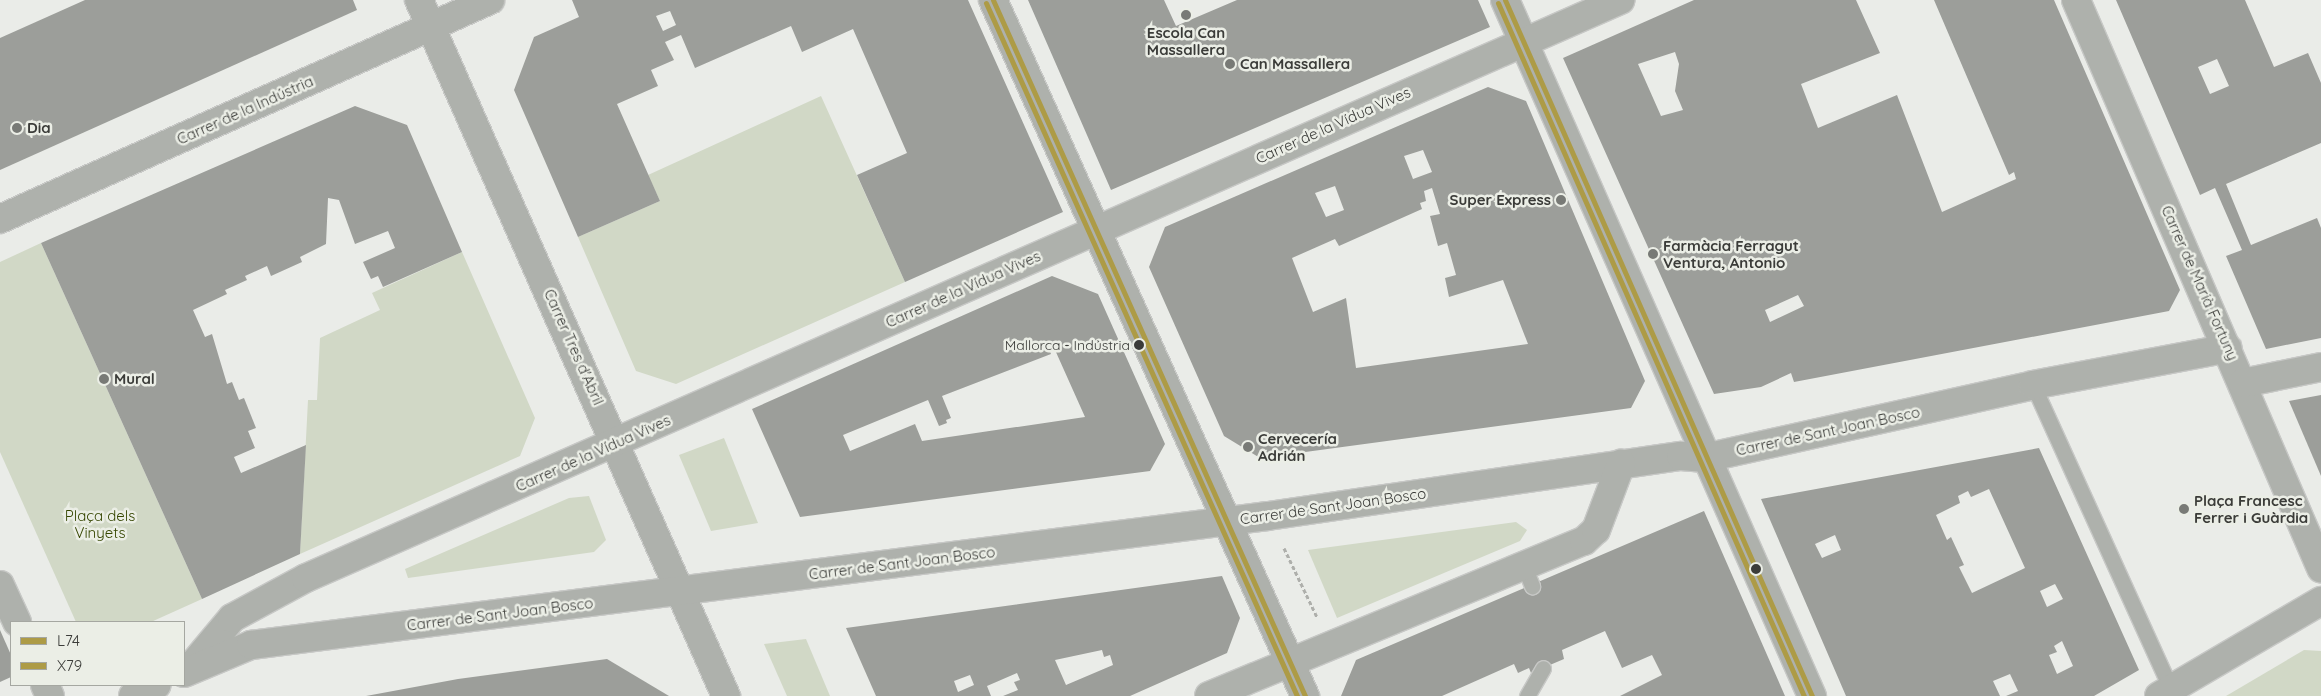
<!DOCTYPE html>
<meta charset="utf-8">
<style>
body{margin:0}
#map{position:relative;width:2321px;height:696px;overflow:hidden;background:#eaece8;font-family:Quicksand,sans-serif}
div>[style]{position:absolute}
.green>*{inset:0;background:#d1d8c6}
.building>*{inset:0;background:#9c9e9a}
.path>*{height:3px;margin-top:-1.5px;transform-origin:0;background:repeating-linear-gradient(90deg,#aeafab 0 4px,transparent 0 6.5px)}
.roads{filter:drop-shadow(1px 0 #c7c8c6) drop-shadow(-1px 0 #c7c8c6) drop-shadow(0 1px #c7c8c6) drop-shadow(0 -1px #c7c8c6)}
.service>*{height:15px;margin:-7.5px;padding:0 7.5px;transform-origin:7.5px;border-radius:7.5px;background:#aeb1ac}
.minor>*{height:28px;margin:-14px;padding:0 14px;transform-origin:14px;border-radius:14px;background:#aeb1ac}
.bus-1>*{height:5px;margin:-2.5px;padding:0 2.5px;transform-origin:2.5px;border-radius:2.5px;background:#ad9b46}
.bus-2>*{height:5px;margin:-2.5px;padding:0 2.5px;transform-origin:2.5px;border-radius:2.5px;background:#ad9b46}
.dots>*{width:14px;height:14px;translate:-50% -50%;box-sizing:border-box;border:2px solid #ebeee6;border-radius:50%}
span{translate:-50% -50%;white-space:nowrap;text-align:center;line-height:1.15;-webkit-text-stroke:5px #ebeee6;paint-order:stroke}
.bus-label{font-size:14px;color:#3b3c39}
.right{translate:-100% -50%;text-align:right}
.poi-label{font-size:15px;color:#3b3c39;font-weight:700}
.left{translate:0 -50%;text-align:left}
.street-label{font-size:15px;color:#3b3c39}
.park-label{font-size:15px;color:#354600}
.legend{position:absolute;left:10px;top:621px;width:175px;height:65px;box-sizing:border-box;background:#ebeee6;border:1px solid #a5a7a1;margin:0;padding:6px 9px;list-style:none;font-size:15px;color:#3b3c39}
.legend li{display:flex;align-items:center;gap:10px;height:25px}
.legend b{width:25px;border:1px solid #a5a7a1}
</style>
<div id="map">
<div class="green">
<div style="clip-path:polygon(821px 96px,905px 282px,676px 384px,636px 371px,578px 237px,660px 201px,648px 175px)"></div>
<div style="clip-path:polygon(41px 243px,202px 599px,151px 622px,76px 622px,0 452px,0 262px)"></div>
<div style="clip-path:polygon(462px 252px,535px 418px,520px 456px,300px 554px,308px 400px,317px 400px,320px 338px,380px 310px,372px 293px)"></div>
<div style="clip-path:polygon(724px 438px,758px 523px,711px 531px,679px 455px)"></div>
<div style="clip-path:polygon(589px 496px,606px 540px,594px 552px,408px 578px,405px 569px,569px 498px)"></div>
<div style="clip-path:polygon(1516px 522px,1527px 530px,1520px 541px,1337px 618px,1308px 550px)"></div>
<div style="clip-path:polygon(806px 639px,830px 696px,787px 696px,764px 644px)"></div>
<div style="clip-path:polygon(2304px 650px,2321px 651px,2321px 696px,2226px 696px)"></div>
</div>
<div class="building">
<div style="clip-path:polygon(85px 0,353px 0,357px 10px,0 170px,0 38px)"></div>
<div style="clip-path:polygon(evenodd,572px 0,968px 0,1063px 212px,905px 282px,857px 175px,907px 153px,853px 29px,802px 52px,791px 26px,695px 68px,681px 35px,665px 42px,674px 60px,651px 70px,658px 86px,617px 104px,660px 201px,578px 237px,514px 90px,534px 37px,579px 17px,572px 0,670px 11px,676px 25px,663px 31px,656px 16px,670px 11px)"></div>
<div style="clip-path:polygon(1028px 0,1164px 0,1176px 26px,1237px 0,1478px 0,1490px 27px,1111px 190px)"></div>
<div style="clip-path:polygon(evenodd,1694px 0,1856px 0,1880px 53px,1801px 84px,1818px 128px,1897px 95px,1942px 212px,2016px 179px,2014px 172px,2009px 175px,1934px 0,2054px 0,2180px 290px,2169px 311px,1794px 382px,1791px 373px,1761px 387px,1714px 394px,1563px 58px,1694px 0,1675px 52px,1679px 64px,1675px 91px,1683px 110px,1661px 116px,1638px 64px,1675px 52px,1694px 0,1798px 295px,1804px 306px,1770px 322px,1765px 310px,1798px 295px)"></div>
<div style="clip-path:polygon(evenodd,2116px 0,2245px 0,2274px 67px,2308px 53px,2321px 83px,2321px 143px,2226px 184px,2251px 245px,2317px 218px,2321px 228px,2321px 338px,2266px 349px,2226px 256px,2242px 250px,2215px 188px,2200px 195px,2116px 0,2217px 59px,2229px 86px,2210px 94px,2198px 67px,2217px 59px)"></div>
<div style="clip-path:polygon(evenodd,1488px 87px,1526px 101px,1645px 381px,1631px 408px,1260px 458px,1224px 436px,1149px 267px,1165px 227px,1488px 87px,1423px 150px,1432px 172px,1413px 179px,1404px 156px,1423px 150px,1488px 87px,1335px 186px,1344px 210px,1326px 217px,1315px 193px,1335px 186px,1488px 87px,1432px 188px,1440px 214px,1430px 216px,1438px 246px,1447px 243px,1456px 275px,1445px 278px,1449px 297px,1503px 280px,1528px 344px,1356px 368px,1346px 298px,1313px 312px,1292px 258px,1335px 239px,1339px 246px,1422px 209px,1420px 203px,1426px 201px,1424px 191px,1432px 188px)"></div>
<div style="clip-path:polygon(355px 106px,407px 125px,462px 252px,383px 287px,378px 276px,371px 279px,363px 262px,395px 248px,388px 231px,355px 244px,339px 200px,328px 198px,326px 244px,300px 257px,302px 262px,271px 276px,267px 266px,245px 276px,247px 280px,225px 290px,227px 294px,193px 310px,205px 337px,212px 334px,227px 384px,232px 382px,239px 400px,244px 398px,256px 428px,248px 431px,255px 448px,234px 457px,241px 473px,306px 445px,300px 554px,202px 599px,41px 243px)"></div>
<div style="clip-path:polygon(evenodd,1052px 276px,1098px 294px,1165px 444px,1150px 471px,800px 517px,752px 409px,1052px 276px,1051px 341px,1085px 417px,922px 441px,915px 424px,850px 451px,843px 435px,928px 400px,939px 426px,947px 423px,946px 420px,951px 418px,942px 396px,1051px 354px,1047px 343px,1051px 341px)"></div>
<div style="clip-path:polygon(2321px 395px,2321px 476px,2289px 401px)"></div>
<div style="clip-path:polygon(evenodd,2039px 448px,2139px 670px,2094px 696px,2006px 696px,2018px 691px,2010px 674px,1993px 681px,2000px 696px,1846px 696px,1761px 499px,2039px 448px,1989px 489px,2025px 568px,1972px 593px,1959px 567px,1964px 565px,1951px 537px,1947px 540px,1936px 515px,1960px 503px,1958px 496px,1968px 491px,1971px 497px,1989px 489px,2039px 448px,1835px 535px,1841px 550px,1822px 558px,1815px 544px,1835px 535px,2039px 448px,2055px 584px,2063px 599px,2047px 607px,2040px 591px,2055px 584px,2039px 448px,2062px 641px,2073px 666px,2057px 674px,2049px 655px,2057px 652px,2054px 646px,2062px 641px)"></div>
<div style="clip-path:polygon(1704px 511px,1785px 696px,1620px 696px,1662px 675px,1652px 655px,1622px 668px,1605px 631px,1562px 650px,1564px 659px,1531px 673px,1529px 668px,1518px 673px,1514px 664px,1442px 696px,1341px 696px,1356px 660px)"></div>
<div style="clip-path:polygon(evenodd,1222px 576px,1240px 618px,1227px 653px,1130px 696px,1003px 696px,1018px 690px,1014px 682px,1020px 680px,1017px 673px,987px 686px,991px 696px,876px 696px,846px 628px,1222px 576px,1102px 650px,1104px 657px,1110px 655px,1113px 665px,1066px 685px,1055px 660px,1102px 650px,1222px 576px,970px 675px,974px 685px,958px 692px,954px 681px,970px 675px)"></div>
<div style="clip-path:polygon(0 630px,11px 655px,11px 677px,0 682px)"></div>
<div style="clip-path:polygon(607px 659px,669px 696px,366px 696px,458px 679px)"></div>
</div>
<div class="path">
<div style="left:1284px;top:548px;width:76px;rotate:64.4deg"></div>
</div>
<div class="roads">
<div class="service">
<div style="left:2033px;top:385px;width:334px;rotate:65.6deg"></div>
<div style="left:1524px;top:566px;width:22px;rotate:68deg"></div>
<div style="left:1527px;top:696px;width:32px;rotate:-60deg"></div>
</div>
<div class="minor">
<div style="left:419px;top:0;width:761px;rotate:66.2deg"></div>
<div style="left:993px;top:0;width:763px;rotate:65.85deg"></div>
<div style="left:1505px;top:0;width:761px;rotate:66.2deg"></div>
<div style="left:2076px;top:0;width:619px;rotate:66.67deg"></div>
<div style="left:0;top:219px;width:537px;rotate:-24.08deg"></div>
<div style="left:2243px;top:383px;width:80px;rotate:-11.6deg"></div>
<div style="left:0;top:585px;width:41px;rotate:65.3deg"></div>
<div style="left:191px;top:667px;width:64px;rotate:-50.1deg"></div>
<div style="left:232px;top:618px;width:84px;rotate:-28.4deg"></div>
<div style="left:306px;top:578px;width:1436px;rotate:-23.74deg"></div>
<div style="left:184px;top:673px;width:73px;rotate:-22.7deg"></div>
<div style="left:251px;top:645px;width:1025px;rotate:-7.23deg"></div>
<div style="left:1268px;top:516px;width:417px;rotate:-8.3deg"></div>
<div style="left:1681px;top:456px;width:24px;rotate:5deg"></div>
<div style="left:1705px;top:458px;width:336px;rotate:-12.5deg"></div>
<div style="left:2033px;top:385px;width:198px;rotate:-10.7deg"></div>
<div style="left:45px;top:685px;width:12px;rotate:66deg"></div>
<div style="left:133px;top:696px;width:26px;rotate:-25deg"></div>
<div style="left:1209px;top:696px;width:406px;rotate:-22.5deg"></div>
<div style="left:1584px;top:541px;width:16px;rotate:-43deg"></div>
<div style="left:1596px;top:530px;width:71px;rotate:-69.3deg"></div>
<div style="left:2159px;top:696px;width:188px;rotate:-30.4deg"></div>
</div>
</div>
<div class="bus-1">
<div style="left:993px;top:0;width:763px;rotate:65.85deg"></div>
<div style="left:1505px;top:0;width:761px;rotate:66.2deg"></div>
</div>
<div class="bus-2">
<div style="left:986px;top:3px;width:760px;rotate:65.83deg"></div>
<div style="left:1498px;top:3px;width:758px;rotate:66.18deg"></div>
</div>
<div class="dots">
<div style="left:1186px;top:15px;background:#787a76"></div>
<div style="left:1230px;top:64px;background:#787a76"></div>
<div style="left:17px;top:128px;background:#787a76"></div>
<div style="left:1561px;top:200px;background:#787a76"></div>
<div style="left:1653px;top:254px;background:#787a76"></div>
<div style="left:1139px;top:345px;background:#3b3c39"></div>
<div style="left:104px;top:379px;background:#787a76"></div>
<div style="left:1248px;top:447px;background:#787a76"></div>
<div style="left:2184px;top:509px;background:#787a76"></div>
<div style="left:1756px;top:569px;background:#3b3c39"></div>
</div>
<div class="bus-label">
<span class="right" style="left:1130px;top:345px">Mallorca - Indústria</span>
</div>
<div class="poi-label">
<span style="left:1186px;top:41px">Escola Can<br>Massallera</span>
<span class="left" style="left:1240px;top:64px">Can Massallera</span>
<span class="left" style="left:27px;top:128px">Dia</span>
<span class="right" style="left:1551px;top:200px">Super Express</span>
<span class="left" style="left:1663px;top:254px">Farmàcia Ferragut<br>Ventura, Antonio</span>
<span class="left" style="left:114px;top:379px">Mural</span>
<span class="left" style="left:1258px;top:447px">Cervecería<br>Adrián</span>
<span class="left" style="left:2194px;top:509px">Plaça Francesc<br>Ferrer i Guàrdia</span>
</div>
<div class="street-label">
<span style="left:245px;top:110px;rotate:-24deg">Carrer de la Indústria</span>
<span style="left:1333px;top:125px;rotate:-24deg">Carrer de la Vídua Vives</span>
<span style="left:2200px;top:283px;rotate:66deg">Carrer de Marià Fortuny</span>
<span style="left:963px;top:289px;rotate:-24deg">Carrer de la Vídua Vives</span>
<span style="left:574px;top:347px;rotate:66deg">Carrer Tres d'Abril</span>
<span style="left:1828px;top:431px;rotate:-12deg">Carrer de Sant Joan Bosco</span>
<span style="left:593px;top:453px;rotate:-24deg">Carrer de la Vídua Vives</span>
<span style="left:1333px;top:506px;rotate:-8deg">Carrer de Sant Joan Bosco</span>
<span style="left:902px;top:563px;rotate:-7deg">Carrer de Sant Joan Bosco</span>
<span style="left:500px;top:614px;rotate:-7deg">Carrer de Sant Joan Bosco</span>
</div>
<div class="park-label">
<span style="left:100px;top:524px">Plaça dels<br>Vinyets</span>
</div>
<ul class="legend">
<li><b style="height:6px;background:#ad9b46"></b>L74</li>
<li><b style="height:6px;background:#ad9b46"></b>X79</li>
</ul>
</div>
